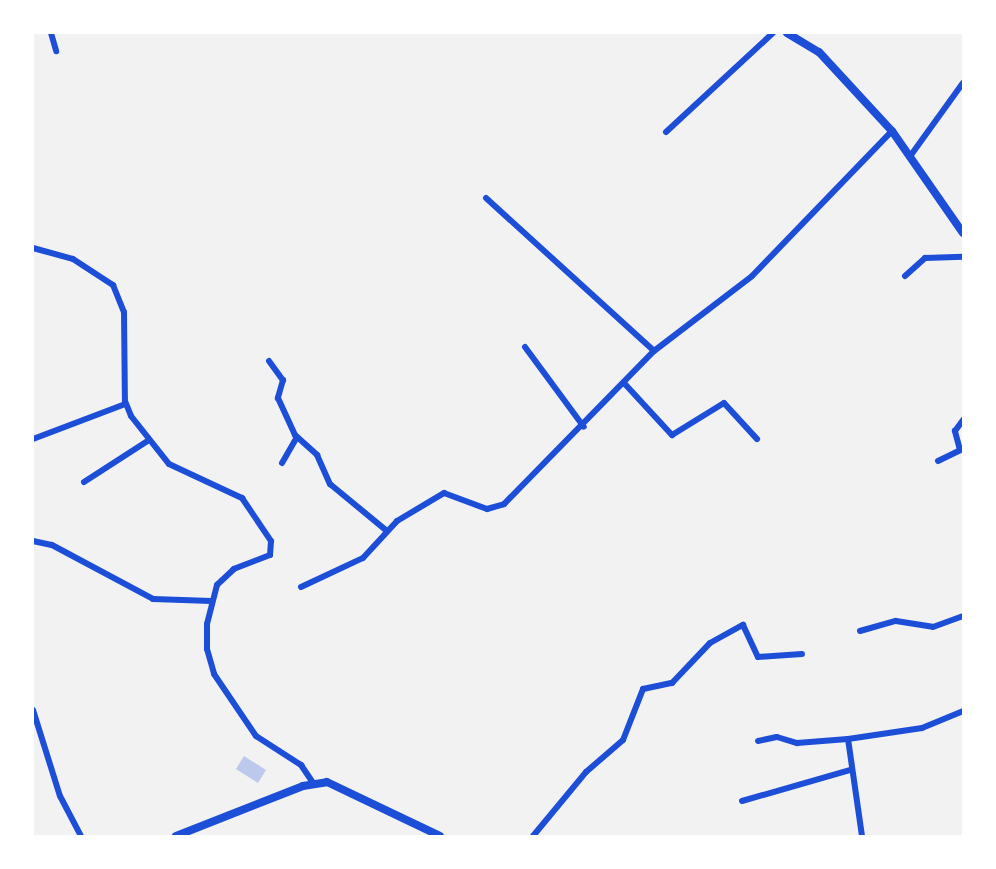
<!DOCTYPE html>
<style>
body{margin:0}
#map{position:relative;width:996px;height:869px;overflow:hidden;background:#f2f2f2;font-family:Lato,sans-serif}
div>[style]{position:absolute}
.building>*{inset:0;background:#bdc9ec}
.minor>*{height:6px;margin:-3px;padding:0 3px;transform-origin:3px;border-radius:3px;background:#1d4ed8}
.tertiary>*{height:8px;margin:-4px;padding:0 4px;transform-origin:4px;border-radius:4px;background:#1d4ed8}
.secondary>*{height:8px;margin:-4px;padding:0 4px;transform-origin:4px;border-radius:4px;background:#1d4ed8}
span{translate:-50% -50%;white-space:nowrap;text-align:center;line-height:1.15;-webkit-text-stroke:4.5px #fff;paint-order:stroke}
.frame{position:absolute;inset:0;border:34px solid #fff;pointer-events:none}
</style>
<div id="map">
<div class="building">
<div style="clip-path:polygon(244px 756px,266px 770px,258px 783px,236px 769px)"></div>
</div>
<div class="minor">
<div style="left:51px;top:33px;width:19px;rotate:74deg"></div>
<div style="left:666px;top:132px;width:146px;rotate:-42.8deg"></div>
<div style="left:911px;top:155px;width:89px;rotate:-54.2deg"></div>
<div style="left:486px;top:198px;width:227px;rotate:42.3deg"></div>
<div style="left:33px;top:248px;width:41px;rotate:15.4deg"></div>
<div style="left:73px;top:259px;width:48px;rotate:33deg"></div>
<div style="left:113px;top:285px;width:29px;rotate:68deg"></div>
<div style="left:124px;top:312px;width:89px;rotate:89.4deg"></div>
<div style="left:125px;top:401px;width:16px;rotate:68deg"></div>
<div style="left:131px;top:416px;width:61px;rotate:51.6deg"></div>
<div style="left:169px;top:464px;width:81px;rotate:25deg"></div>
<div style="left:242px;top:498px;width:52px;rotate:56deg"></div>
<div style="left:271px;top:541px;width:14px;rotate:94deg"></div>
<div style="left:270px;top:555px;width:39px;rotate:159deg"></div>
<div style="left:234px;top:569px;width:23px;rotate:137deg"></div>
<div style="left:217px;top:585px;width:40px;rotate:104.4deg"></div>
<div style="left:207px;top:624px;width:25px;rotate:90deg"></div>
<div style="left:207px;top:649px;width:26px;rotate:74deg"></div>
<div style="left:214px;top:674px;width:75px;rotate:55.9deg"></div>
<div style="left:256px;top:736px;width:54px;rotate:32.8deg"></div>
<div style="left:301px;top:765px;width:22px;rotate:56deg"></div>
<div style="left:905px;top:276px;width:27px;rotate:-42deg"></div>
<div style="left:925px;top:258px;width:38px;rotate:-2deg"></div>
<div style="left:525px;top:347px;width:99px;rotate:53.6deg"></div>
<div style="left:269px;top:361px;width:24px;rotate:54deg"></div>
<div style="left:283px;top:380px;width:19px;rotate:106deg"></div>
<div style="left:278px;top:398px;width:41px;rotate:65.3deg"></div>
<div style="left:295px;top:435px;width:30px;rotate:42deg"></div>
<div style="left:317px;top:455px;width:32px;rotate:66deg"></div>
<div style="left:330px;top:484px;width:74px;rotate:39.5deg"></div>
<div style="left:624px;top:383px;width:71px;rotate:47.3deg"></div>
<div style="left:672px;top:435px;width:61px;rotate:-31.6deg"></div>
<div style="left:724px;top:403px;width:49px;rotate:47.5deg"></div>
<div style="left:33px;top:439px;width:98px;rotate:-20.8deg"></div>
<div style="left:960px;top:450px;width:20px;rotate:-105deg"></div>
<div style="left:955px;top:431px;width:14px;rotate:-54deg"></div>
<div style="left:938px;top:461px;width:28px;rotate:-26deg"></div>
<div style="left:282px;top:463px;width:30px;rotate:-60deg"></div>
<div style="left:84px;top:482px;width:77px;rotate:-32.9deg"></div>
<div style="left:33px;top:541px;width:19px;rotate:12deg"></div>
<div style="left:52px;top:545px;width:115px;rotate:28.1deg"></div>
<div style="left:153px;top:599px;width:58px;rotate:2deg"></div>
<div style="left:301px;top:587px;width:68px;rotate:-25.1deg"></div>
<div style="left:363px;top:558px;width:50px;rotate:-47.4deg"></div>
<div style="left:397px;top:521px;width:55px;rotate:-30.8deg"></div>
<div style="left:444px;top:493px;width:46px;rotate:20.4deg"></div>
<div style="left:487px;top:509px;width:18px;rotate:-16deg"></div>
<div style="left:504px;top:504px;width:214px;rotate:-45.6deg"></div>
<div style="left:654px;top:351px;width:123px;rotate:-37.4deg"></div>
<div style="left:752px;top:276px;width:202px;rotate:-46deg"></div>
<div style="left:860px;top:631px;width:37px;rotate:-16deg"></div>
<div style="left:896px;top:621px;width:37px;rotate:9deg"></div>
<div style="left:933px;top:627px;width:32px;rotate:-20deg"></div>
<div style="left:33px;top:710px;width:90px;rotate:72.6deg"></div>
<div style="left:60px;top:796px;width:45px;rotate:62.3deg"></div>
<div style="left:758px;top:741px;width:19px;rotate:-12deg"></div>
<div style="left:777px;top:737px;width:21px;rotate:17deg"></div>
<div style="left:797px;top:743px;width:51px;rotate:-4.5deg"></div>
<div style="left:742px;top:801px;width:112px;rotate:-16deg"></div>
<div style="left:533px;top:836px;width:83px;rotate:-50.4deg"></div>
<div style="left:586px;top:772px;width:49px;rotate:-40.9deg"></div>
<div style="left:623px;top:740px;width:55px;rotate:-68.6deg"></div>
<div style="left:643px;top:689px;width:30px;rotate:-12deg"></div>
<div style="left:672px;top:683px;width:55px;rotate:-46.5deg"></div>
<div style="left:710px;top:643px;width:38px;rotate:-29deg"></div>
<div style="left:743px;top:625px;width:35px;rotate:65deg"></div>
<div style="left:758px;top:657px;width:44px;rotate:-3.9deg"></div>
<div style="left:862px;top:836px;width:98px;rotate:-98.2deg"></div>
<div style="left:848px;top:739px;width:75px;rotate:-8.5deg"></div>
<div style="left:922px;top:728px;width:44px;rotate:-22.5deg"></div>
</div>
<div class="tertiary">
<div style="left:176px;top:836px;width:136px;rotate:-21.5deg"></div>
<div style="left:303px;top:786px;width:24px;rotate:-9deg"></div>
<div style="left:327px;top:782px;width:125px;rotate:25.5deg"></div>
</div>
<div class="secondary">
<div style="left:787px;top:33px;width:37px;rotate:31deg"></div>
<div style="left:819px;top:52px;width:108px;rotate:47.3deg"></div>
<div style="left:892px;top:131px;width:124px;rotate:55.2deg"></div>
</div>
<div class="frame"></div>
</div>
